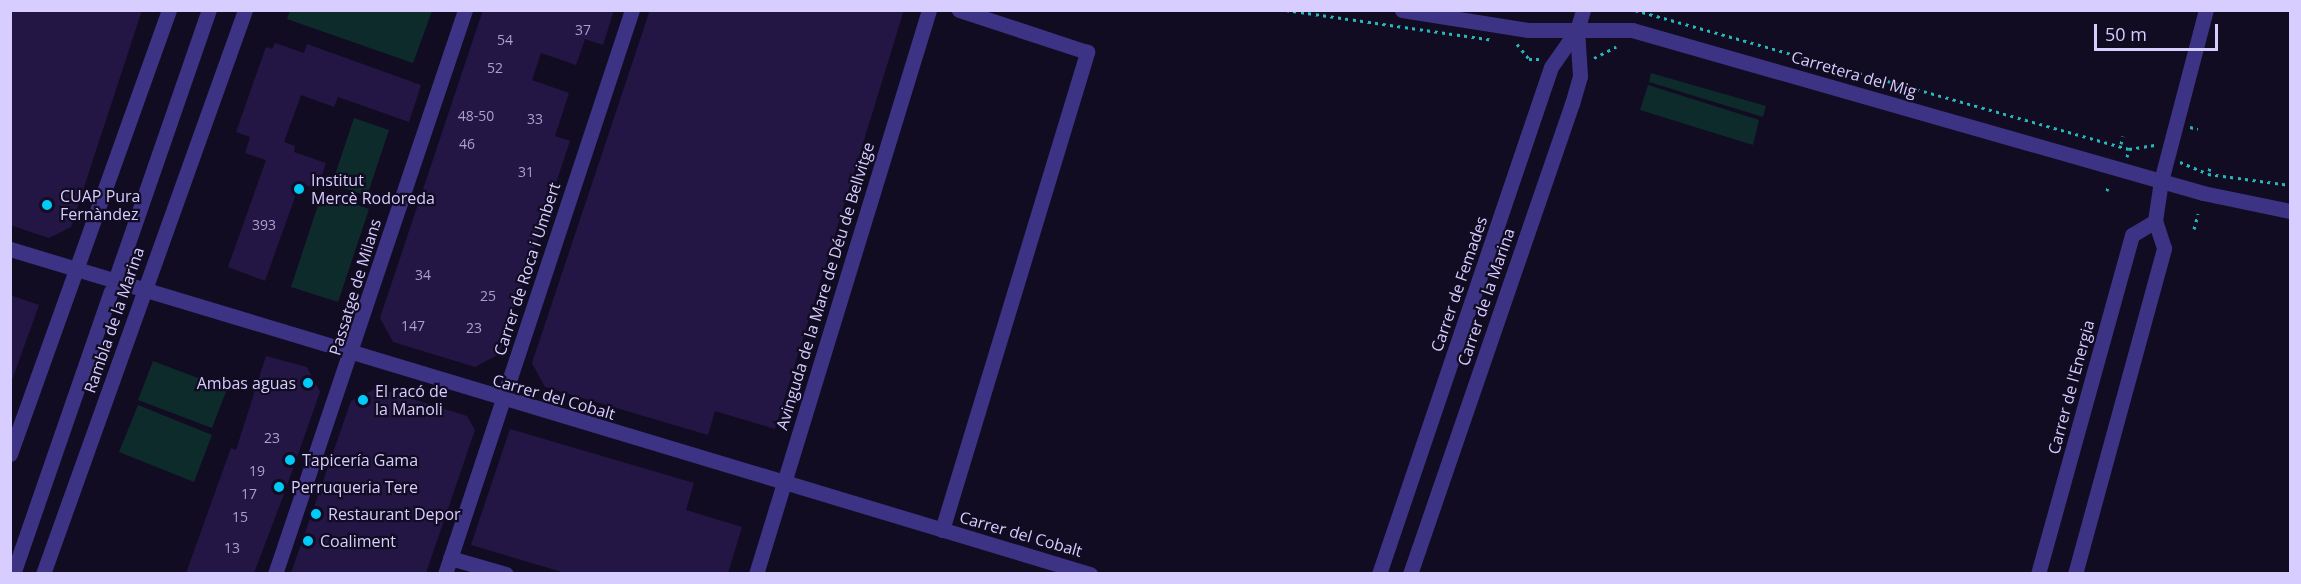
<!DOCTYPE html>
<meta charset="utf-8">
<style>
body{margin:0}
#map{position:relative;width:2301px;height:584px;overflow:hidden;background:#110c22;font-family:"Open Sans",sans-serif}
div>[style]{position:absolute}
.green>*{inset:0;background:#0e2b2c}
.building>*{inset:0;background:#241644}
.path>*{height:3px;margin-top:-1.5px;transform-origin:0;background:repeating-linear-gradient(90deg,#25b7ba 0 3px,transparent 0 7.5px)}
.minor>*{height:15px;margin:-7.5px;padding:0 7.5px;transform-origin:7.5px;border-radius:7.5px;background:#3d3384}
.dots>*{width:16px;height:16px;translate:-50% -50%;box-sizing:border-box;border:3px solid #110c22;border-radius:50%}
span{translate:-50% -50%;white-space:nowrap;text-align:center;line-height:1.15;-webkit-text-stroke:4.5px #110c22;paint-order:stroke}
.number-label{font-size:14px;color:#aa9fd0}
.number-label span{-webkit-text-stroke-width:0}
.street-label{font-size:16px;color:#d7cdff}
.poi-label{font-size:16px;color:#d7cdff}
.left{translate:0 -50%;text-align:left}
.right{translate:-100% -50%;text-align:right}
.frame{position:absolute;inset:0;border:12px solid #d7cdff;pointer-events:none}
.scale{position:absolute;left:2094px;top:24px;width:124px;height:27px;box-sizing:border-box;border:3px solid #d7cdff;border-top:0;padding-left:8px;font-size:18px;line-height:21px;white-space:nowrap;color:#d7cdff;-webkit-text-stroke:4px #110c22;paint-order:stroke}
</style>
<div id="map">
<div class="green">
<div style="clip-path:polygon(290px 11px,290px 10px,432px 11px,413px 63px,287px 19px)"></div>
<div style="clip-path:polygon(1651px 73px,1766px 106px,1763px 117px,1649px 82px)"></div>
<div style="clip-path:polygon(1648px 85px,1759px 120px,1753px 145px,1640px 110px)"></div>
<div style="clip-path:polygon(354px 118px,389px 130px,367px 196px,332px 184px)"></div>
<div style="clip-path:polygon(322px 193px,369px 209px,338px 302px,291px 287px)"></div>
<div style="clip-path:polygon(153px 361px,227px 389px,212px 428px,138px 400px)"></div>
<div style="clip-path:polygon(138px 405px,212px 435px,194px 482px,119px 452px)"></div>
</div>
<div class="building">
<div style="clip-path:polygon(10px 10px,142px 10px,71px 227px,49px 238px,10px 225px)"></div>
<div style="clip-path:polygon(483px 10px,614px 10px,603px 45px,585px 39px,576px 65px,541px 53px,532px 80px,569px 93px,555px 136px,570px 141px,499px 354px,475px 367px,393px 342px,380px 318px)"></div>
<div style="clip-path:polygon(650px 10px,904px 10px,775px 429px,715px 411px,708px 435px,545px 387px,532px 363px)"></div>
<div style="clip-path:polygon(275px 43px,304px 53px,307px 44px,421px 85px,409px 122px,338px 97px,334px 107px,301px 95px,284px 142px,295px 146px,294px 152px,326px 163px,317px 189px,300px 183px,265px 281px,228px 267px,266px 160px,245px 153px,250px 137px,236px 132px,266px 47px,272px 49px)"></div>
<div style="clip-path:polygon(10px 295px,39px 305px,12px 380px,10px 380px)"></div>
<div style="clip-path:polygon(266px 356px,307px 367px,320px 392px,284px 494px,254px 573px,186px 573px,231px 448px,236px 450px)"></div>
<div style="clip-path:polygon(377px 388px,467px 416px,475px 430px,426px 573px,291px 573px,351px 401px)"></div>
<div style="clip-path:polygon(510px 429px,694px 483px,686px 510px,742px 527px,728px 573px,565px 573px,471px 545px)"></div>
</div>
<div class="path">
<div style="left:1286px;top:10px;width:210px;rotate:8.2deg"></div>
<div style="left:1635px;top:10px;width:513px;rotate:15.72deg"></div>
<div style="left:1517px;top:44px;width:19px;rotate:51deg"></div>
<div style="left:1529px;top:59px;width:10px"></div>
<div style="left:1594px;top:58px;width:25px;rotate:-27deg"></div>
<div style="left:2190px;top:127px;width:8px;rotate:14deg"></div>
<div style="left:2121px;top:144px;width:8px;rotate:-76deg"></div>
<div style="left:2127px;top:157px;width:8px;rotate:-76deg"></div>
<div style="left:2129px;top:149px;width:26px;rotate:-9deg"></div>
<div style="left:2180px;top:162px;width:30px;rotate:23deg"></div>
<div style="left:2208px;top:174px;width:83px;rotate:7.6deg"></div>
<div style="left:2209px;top:171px;width:7px;rotate:-74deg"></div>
<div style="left:2107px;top:191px;width:4px;rotate:-76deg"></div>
<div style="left:2194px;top:229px;width:16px;rotate:-75deg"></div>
</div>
<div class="minor">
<div style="left:1402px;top:10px;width:128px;rotate:9deg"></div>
<div style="left:1528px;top:30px;width:104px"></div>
<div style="left:1632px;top:30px;width:594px;rotate:15.93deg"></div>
<div style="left:2203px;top:193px;width:89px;rotate:11.7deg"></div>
<div style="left:10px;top:249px;width:1128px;rotate:16.75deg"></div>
<div style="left:117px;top:275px;width:281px;rotate:-70.9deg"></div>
<div style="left:10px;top:454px;width:472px;rotate:-70.3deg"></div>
<div style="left:942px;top:530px;width:500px;rotate:-73.1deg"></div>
<div style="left:1087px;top:52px;width:135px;rotate:-161.8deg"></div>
<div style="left:450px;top:558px;width:58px;rotate:15.9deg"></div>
<div style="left:13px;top:574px;width:299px;rotate:-70.9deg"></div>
<div style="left:43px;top:574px;width:599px;rotate:-70.29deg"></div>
<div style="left:275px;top:574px;width:595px;rotate:-71.38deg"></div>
<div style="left:445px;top:574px;width:594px;rotate:-71.66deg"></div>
<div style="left:756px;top:574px;width:590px;rotate:-72.95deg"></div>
<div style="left:1379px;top:574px;width:535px;rotate:-71.26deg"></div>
<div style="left:1551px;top:67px;width:45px;rotate:-54.9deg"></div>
<div style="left:1577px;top:30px;width:21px;rotate:-73deg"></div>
<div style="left:1410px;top:574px;width:497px;rotate:-71deg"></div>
<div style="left:1572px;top:104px;width:29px;rotate:-74deg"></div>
<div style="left:1580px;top:76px;width:46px;rotate:-93.7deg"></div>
<div style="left:2038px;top:574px;width:352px;rotate:-74.5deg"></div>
<div style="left:2132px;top:235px;width:27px;rotate:-31deg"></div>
<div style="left:2075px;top:574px;width:338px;rotate:-74.7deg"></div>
<div style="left:2164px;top:248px;width:28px;rotate:-108deg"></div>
<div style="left:2155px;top:221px;width:40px;rotate:-81.5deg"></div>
<div style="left:2161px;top:181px;width:177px;rotate:-75.3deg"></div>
</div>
<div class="dots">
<div style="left:299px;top:189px;background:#00caf8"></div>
<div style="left:47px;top:205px;background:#00caf8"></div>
<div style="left:308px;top:383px;background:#00caf8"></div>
<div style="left:363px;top:400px;background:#00caf8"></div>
<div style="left:290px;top:460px;background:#00caf8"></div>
<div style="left:279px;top:487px;background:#00caf8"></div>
<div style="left:316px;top:514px;background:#00caf8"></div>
<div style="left:308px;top:541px;background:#00caf8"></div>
</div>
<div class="number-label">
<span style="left:583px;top:30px">37</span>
<span style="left:505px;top:40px">54</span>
<span style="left:495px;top:68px">52</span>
<span style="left:476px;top:116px">48-50</span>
<span style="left:535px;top:119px">33</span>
<span style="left:467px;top:144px">46</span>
<span style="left:526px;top:172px">31</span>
<span style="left:264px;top:225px">393</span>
<span style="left:423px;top:275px">34</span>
<span style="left:488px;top:296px">25</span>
<span style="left:413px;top:326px">147</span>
<span style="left:474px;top:328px">23</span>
<span style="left:272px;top:438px">23</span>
<span style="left:257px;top:471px">19</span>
<span style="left:249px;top:494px">17</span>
<span style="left:240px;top:517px">15</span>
<span style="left:232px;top:548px">13</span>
</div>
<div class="street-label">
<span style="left:1854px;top:74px;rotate:16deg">Carretera del Mig</span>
<span style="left:527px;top:269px;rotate:-72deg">Carrer de Roca i Umbert</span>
<span style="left:1459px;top:284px;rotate:-71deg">Carrer de Femades</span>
<span style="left:825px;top:286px;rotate:-73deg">Avinguda de la Mare de Déu de Bellvitge</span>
<span style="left:355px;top:287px;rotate:-73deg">Passatge de Milans</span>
<span style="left:1486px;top:297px;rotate:-71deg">Carrer de la Marina</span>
<span style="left:114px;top:320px;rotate:-71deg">Rambla de la Marina</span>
<span style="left:2071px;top:387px;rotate:-75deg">Carrer de l'Energia</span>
<span style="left:554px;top:397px;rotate:16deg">Carrer del Cobalt</span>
<span style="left:1021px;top:534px;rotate:16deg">Carrer del Cobalt</span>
</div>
<div class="poi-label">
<span class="left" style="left:311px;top:189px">Institut<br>Mercè Rodoreda</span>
<span class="left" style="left:60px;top:205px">CUAP Pura<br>Fernàndez</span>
<span class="right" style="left:296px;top:383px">Ambas aguas</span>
<span class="left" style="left:375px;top:400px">El racó de<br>la Manoli</span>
<span class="left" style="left:302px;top:460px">Tapicería Gama</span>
<span class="left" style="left:291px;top:487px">Perruqueria Tere</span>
<span class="left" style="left:328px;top:514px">Restaurant Depor</span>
<span class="left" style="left:320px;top:541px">Coaliment</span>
</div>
<div class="frame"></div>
<div class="scale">50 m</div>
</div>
